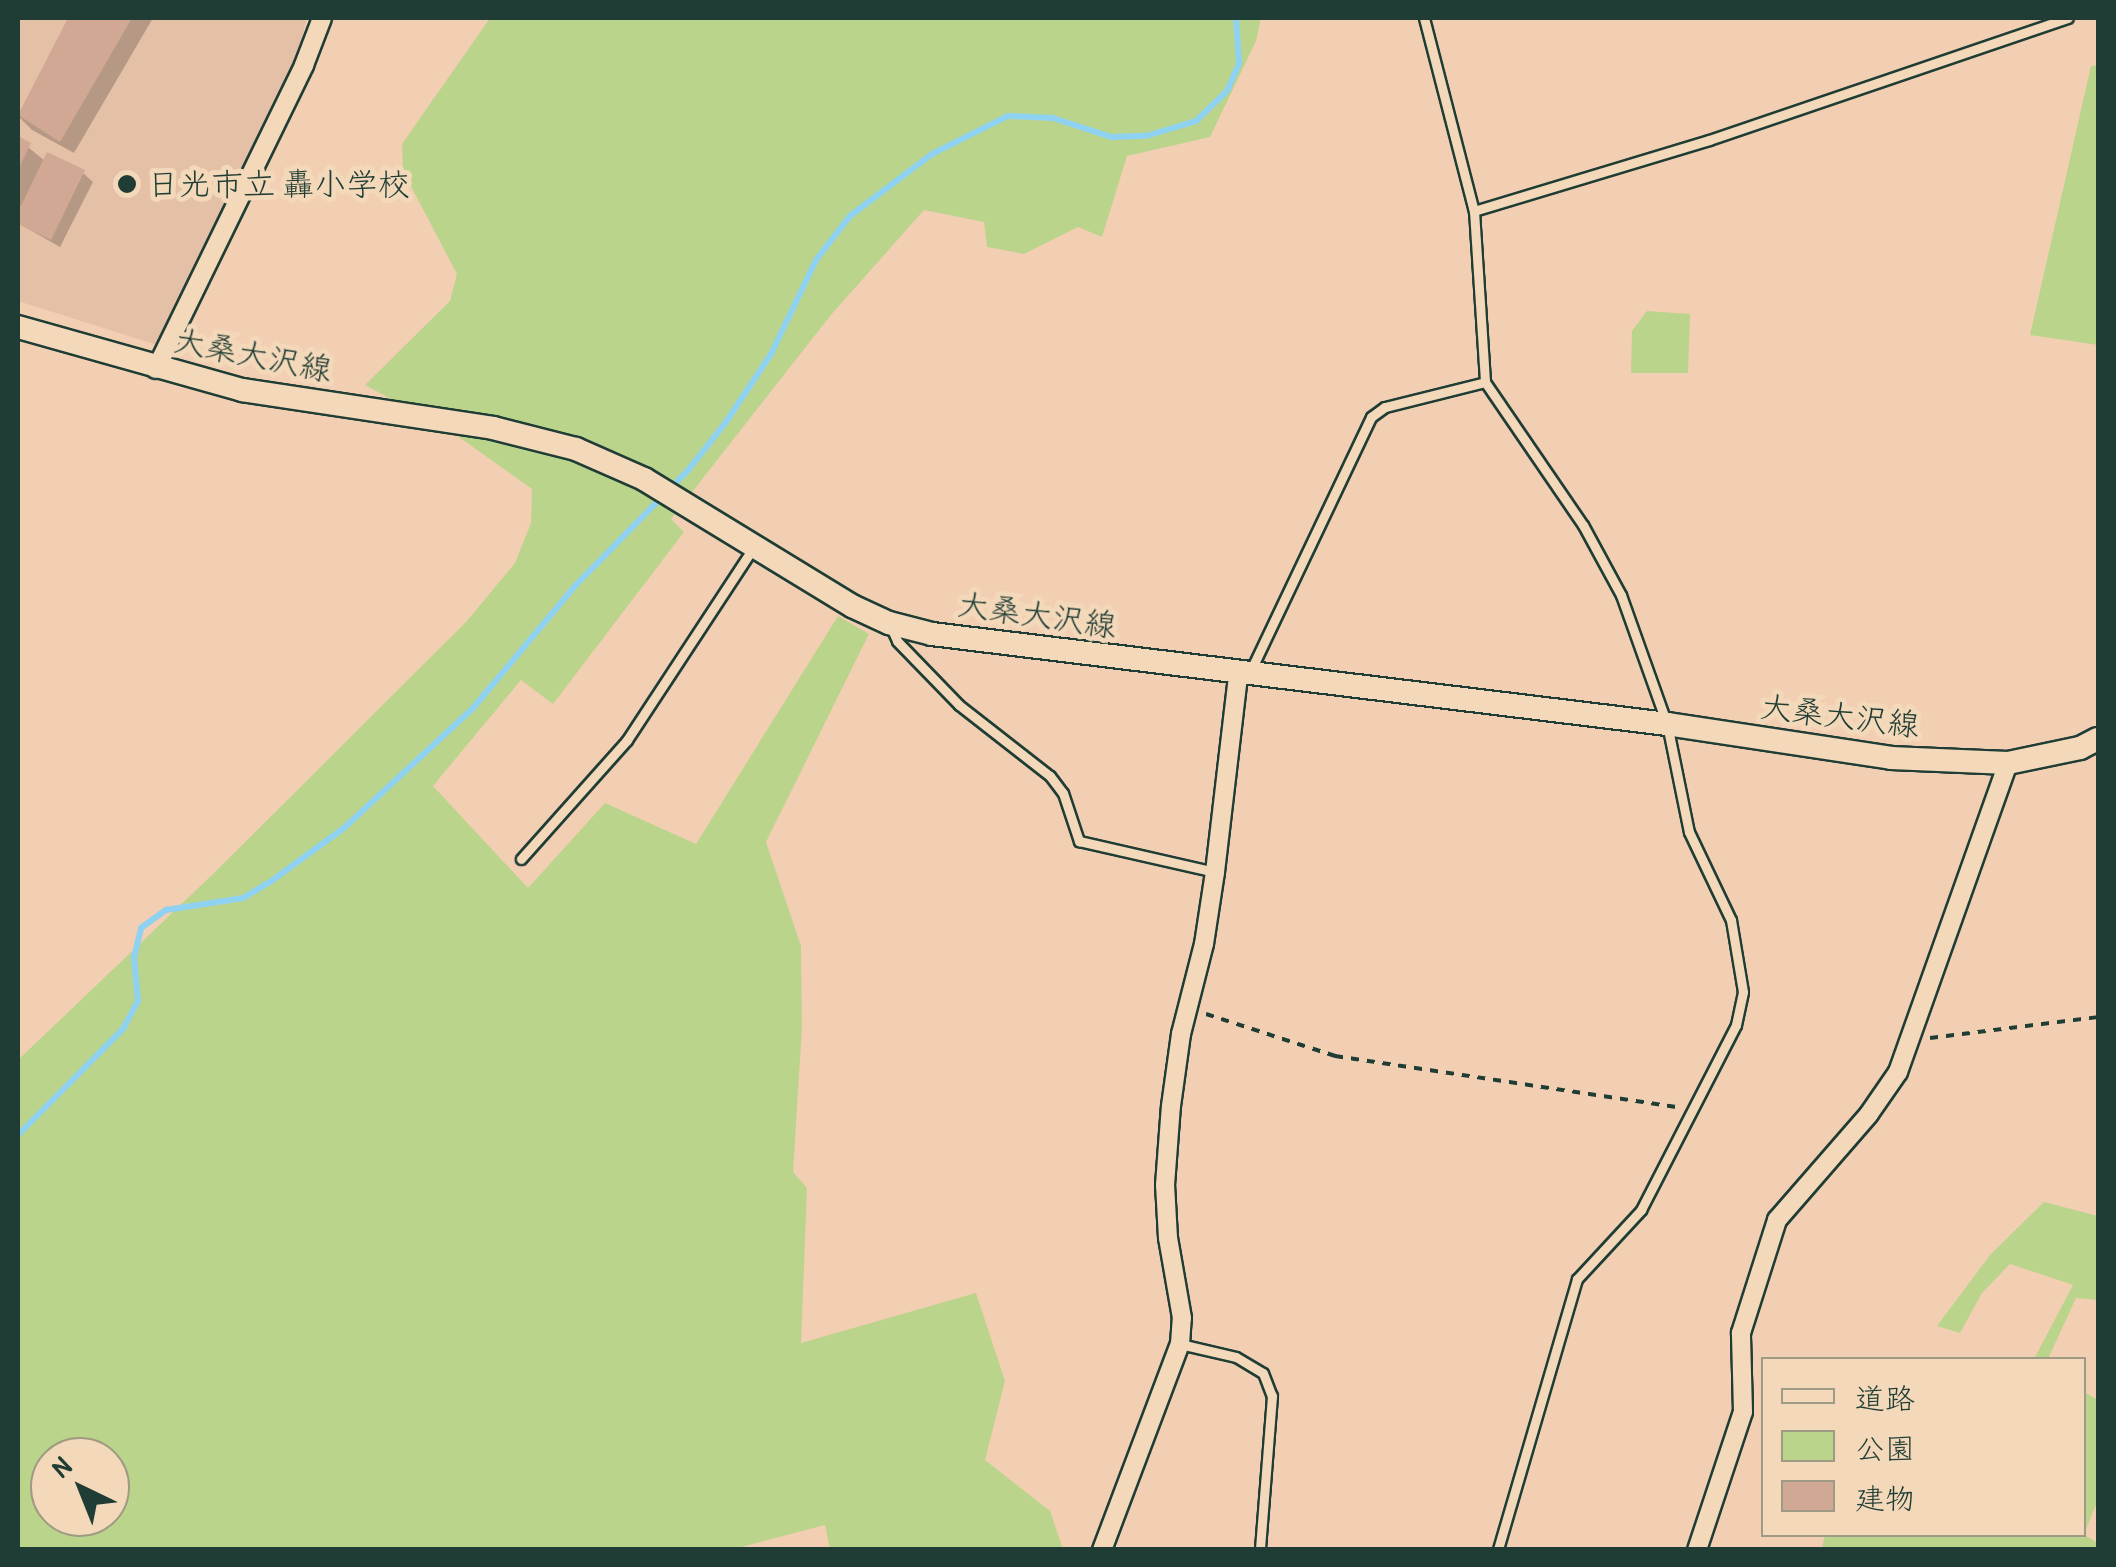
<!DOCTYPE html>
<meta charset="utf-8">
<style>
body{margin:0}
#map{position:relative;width:2116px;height:1567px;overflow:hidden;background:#f2cfb3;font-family:"Patrick Hand","Klee One",sans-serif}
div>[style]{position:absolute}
.built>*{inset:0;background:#e4c0a7}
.green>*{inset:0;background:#bbd48b}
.shadow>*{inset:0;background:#0003}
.stream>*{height:6px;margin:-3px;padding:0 3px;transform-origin:3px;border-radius:3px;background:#8fd1f0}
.building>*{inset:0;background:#d1a893}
.path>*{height:4px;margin-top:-2px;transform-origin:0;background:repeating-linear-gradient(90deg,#1f3d34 0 8px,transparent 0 16px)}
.roads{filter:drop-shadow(2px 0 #1f3d34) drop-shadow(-2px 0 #1f3d34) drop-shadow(0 2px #1f3d34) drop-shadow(0 -2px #1f3d34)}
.service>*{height:9px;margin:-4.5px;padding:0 4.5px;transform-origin:4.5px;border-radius:4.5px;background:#f4d8ba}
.minor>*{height:18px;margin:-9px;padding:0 9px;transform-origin:9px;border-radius:9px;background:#f4d8ba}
.secondary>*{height:22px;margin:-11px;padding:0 11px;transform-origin:11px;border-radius:11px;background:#f4d8ba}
.dots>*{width:28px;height:28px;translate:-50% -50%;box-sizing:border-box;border:5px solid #f4d8ba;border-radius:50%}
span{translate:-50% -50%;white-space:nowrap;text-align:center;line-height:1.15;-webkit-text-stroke:10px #f4d8ba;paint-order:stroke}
.poi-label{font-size:32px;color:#1f3d34}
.left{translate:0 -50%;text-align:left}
.street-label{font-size:32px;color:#1f3d34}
.frame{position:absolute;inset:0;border:20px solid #1f3d34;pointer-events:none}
.legend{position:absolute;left:1761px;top:1357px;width:325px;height:180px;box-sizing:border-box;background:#f4d8ba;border:2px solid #9f9a84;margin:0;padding:12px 18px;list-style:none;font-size:30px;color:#1f3d34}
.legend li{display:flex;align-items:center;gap:20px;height:50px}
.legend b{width:50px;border:2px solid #9f9a84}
.north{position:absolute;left:30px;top:1437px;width:100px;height:100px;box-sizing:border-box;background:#f4d8ba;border:2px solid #9f9a84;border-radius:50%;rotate:317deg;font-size:28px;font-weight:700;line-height:40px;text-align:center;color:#1f3d34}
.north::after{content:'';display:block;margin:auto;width:35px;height:45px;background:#1f3d34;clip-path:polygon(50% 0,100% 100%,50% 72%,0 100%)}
</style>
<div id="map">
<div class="built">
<div style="clip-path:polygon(18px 18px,307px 18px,294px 68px,157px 345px,18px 301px)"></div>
</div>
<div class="green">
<div style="clip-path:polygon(evenodd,490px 18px,1261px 18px,1256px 41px,1210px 137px,1127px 156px,1102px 237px,1078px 227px,1024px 254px,987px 247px,984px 222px,924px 210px,830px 316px,671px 519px,684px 532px,553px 704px,521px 680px,433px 786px,528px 888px,605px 803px,696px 844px,838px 616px,869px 634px,766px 842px,801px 946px,802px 1027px,793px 1172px,807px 1188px,801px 1343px,976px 1293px,1005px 1381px,985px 1460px,1050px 1511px,1063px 1549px,830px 1549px,825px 1525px,730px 1550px,18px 1550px,18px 1060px,214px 873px,466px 622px,515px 563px,531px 523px,532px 489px,449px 430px,365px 385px,450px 301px,457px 274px,403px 171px,402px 144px,490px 18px,50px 1457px,110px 1457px,110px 1517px,50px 1517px,50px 1457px)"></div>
<div style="clip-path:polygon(2098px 65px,2098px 345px,2030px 335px,2091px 66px)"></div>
<div style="clip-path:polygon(1647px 311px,1690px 314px,1688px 373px,1631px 373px,1632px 331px)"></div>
<div style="clip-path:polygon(2044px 1202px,2098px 1216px,2098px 1300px,2076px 1298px,2048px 1359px,2034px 1359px,2073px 1285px,2010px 1264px,1982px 1293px,1960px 1333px,1937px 1326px,1990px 1255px)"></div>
<div style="clip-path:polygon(2084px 1392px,2098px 1400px,2098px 1500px,2084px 1534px)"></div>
<div style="clip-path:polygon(1825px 1534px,2083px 1534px,2098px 1543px,2098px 1549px,1822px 1549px)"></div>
</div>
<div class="shadow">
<div style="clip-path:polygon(71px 18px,153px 18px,74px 153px,32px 130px,19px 117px)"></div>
<div style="clip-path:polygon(18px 139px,45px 161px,83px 173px,93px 182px,60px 247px,18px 223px,23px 206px,18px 207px)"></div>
</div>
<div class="stream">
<div style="left:18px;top:1135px;width:149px;rotate:-45.3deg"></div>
<div style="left:123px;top:1029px;width:32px;rotate:-62deg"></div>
<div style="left:138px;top:1001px;width:44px;rotate:-95.2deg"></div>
<div style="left:134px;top:957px;width:30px;rotate:-76deg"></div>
<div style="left:141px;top:928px;width:31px;rotate:-36deg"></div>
<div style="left:166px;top:910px;width:78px;rotate:-8.9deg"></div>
<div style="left:243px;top:898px;width:31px;rotate:-31deg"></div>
<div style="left:270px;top:882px;width:92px;rotate:-36.1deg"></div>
<div style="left:344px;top:828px;width:176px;rotate:-42.9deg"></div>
<div style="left:473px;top:708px;width:159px;rotate:-50.1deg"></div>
<div style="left:575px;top:586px;width:163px;rotate:-45.7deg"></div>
<div style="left:689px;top:469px;width:60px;rotate:-51.8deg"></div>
<div style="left:726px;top:422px;width:82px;rotate:-56.5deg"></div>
<div style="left:771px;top:354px;width:104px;rotate:-64.4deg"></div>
<div style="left:816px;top:260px;width:56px;rotate:-52.3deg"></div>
<div style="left:850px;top:216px;width:103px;rotate:-37.1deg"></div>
<div style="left:932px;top:154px;width:85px;rotate:-26.6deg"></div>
<div style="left:1008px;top:116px;width:45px;rotate:2.5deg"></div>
<div style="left:1053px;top:118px;width:61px;rotate:18.1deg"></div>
<div style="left:1111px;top:137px;width:35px;rotate:-2deg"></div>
<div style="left:1146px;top:136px;width:52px;rotate:-16.7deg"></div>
<div style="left:1196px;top:121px;width:43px;rotate:-44.1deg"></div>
<div style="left:1227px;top:91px;width:30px;rotate:-66deg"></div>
<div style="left:1239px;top:64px;width:46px;rotate:-93.7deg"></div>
</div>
<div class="building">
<div style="clip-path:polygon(68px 18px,132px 18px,60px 142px,18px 115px)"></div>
<div style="clip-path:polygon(18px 136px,31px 143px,18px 170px)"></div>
<div style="clip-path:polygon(47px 152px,85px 170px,51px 240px,18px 224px,18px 212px)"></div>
</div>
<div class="path">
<div style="left:1206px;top:1014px;width:136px;rotate:18deg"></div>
<div style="left:1335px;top:1056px;width:350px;rotate:8.5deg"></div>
<div style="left:1930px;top:1038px;width:169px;rotate:-7.1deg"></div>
</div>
<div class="roads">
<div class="service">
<div style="left:1424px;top:18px;width:199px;rotate:75.5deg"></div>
<div style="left:1474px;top:211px;width:171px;rotate:86.3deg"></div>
<div style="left:1485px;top:382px;width:173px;rotate:55.6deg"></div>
<div style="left:1583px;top:525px;width:80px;rotate:61.5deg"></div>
<div style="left:1621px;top:595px;width:137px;rotate:70.4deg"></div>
<div style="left:1667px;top:724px;width:110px;rotate:78.5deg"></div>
<div style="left:1689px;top:832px;width:98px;rotate:64.5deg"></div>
<div style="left:1731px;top:920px;width:73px;rotate:80.5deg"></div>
<div style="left:1743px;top:992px;width:34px;rotate:102deg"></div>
<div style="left:1736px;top:1025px;width:208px;rotate:117.2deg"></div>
<div style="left:1641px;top:1210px;width:94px;rotate:132.8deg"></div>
<div style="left:1577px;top:1279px;width:282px;rotate:106.3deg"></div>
<div style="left:1474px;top:211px;width:245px;rotate:-16.8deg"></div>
<div style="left:1709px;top:140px;width:379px;rotate:-18.8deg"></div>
<div style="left:890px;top:625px;width:17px;rotate:66deg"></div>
<div style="left:897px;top:641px;width:89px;rotate:45.9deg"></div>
<div style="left:959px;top:705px;width:115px;rotate:38deg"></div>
<div style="left:1050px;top:776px;width:21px;rotate:53deg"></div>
<div style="left:1063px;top:793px;width:51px;rotate:71.6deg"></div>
<div style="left:1079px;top:841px;width:139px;rotate:12.8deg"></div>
<div style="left:1250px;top:672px;width:282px;rotate:-64.6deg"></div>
<div style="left:1371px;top:417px;width:17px;rotate:-36deg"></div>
<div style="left:1385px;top:407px;width:103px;rotate:-14deg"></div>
<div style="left:521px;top:859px;width:159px;rotate:-48.3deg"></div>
<div style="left:627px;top:740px;width:227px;rotate:-56.7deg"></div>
<div style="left:1180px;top:1344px;width:57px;rotate:13.1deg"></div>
<div style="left:1236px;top:1357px;width:31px;rotate:31deg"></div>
<div style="left:1263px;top:1373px;width:25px;rotate:69deg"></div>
<div style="left:1272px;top:1396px;width:154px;rotate:94.5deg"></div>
</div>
<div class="minor">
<div style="left:156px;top:369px;width:338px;rotate:-64deg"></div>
<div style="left:304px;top:65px;width:50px;rotate:-69deg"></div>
<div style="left:1102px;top:1550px;width:220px;rotate:-69.3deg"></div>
<div style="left:1180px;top:1344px;width:26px;rotate:-86deg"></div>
<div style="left:1182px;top:1318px;width:81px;rotate:-99.9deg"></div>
<div style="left:1168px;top:1238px;width:53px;rotate:-93.2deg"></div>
<div style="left:1165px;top:1185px;width:79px;rotate:-85.7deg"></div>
<div style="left:1171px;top:1106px;width:73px;rotate:-82.1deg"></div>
<div style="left:1181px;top:1034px;width:93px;rotate:-75.7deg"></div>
<div style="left:1204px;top:944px;width:73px;rotate:-81.3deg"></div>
<div style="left:1215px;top:872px;width:198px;rotate:-83.3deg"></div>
<div style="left:1697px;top:1550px;width:145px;rotate:-71.6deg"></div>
<div style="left:1743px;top:1412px;width:79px;rotate:-91.5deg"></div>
<div style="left:1741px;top:1333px;width:119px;rotate:-72.3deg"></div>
<div style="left:1777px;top:1220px;width:140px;rotate:-49deg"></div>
<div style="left:1869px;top:1114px;width:51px;rotate:-55.4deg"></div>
<div style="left:1898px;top:1072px;width:328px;rotate:-70.4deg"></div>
</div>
<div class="secondary">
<div style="left:18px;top:327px;width:233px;rotate:15.7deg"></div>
<div style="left:242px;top:390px;width:254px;rotate:8.6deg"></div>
<div style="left:493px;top:428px;width:86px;rotate:14.2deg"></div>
<div style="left:576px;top:449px;width:74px;rotate:23.8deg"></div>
<div style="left:644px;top:479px;width:244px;rotate:31.4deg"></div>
<div style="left:852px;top:606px;width:41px;rotate:24.7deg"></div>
<div style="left:889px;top:623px;width:44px;rotate:14.3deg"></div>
<div style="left:932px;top:634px;width:740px;rotate:6.98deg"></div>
<div style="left:1667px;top:724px;width:227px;rotate:8.6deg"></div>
<div style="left:1891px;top:758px;width:117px;rotate:2.4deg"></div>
<div style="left:2008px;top:763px;width:74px;rotate:-11.8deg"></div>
<div style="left:2080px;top:748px;width:20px;rotate:-27deg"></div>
</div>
</div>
<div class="dots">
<div style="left:127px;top:184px;background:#1f3d34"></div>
</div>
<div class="poi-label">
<span class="left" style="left:147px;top:184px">日光市立 轟小学校</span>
</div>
<div class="street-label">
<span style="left:253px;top:355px;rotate:11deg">大桑大沢線</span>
<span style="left:1037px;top:615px;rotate:8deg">大桑大沢線</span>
<span style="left:1840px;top:716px;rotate:7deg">大桑大沢線</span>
</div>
<div class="frame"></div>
<ul class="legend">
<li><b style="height:12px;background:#f4d8ba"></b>道路</li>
<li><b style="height:28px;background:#bbd48b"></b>公園</li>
<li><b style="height:28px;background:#d1a893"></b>建物</li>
</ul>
<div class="north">N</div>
</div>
